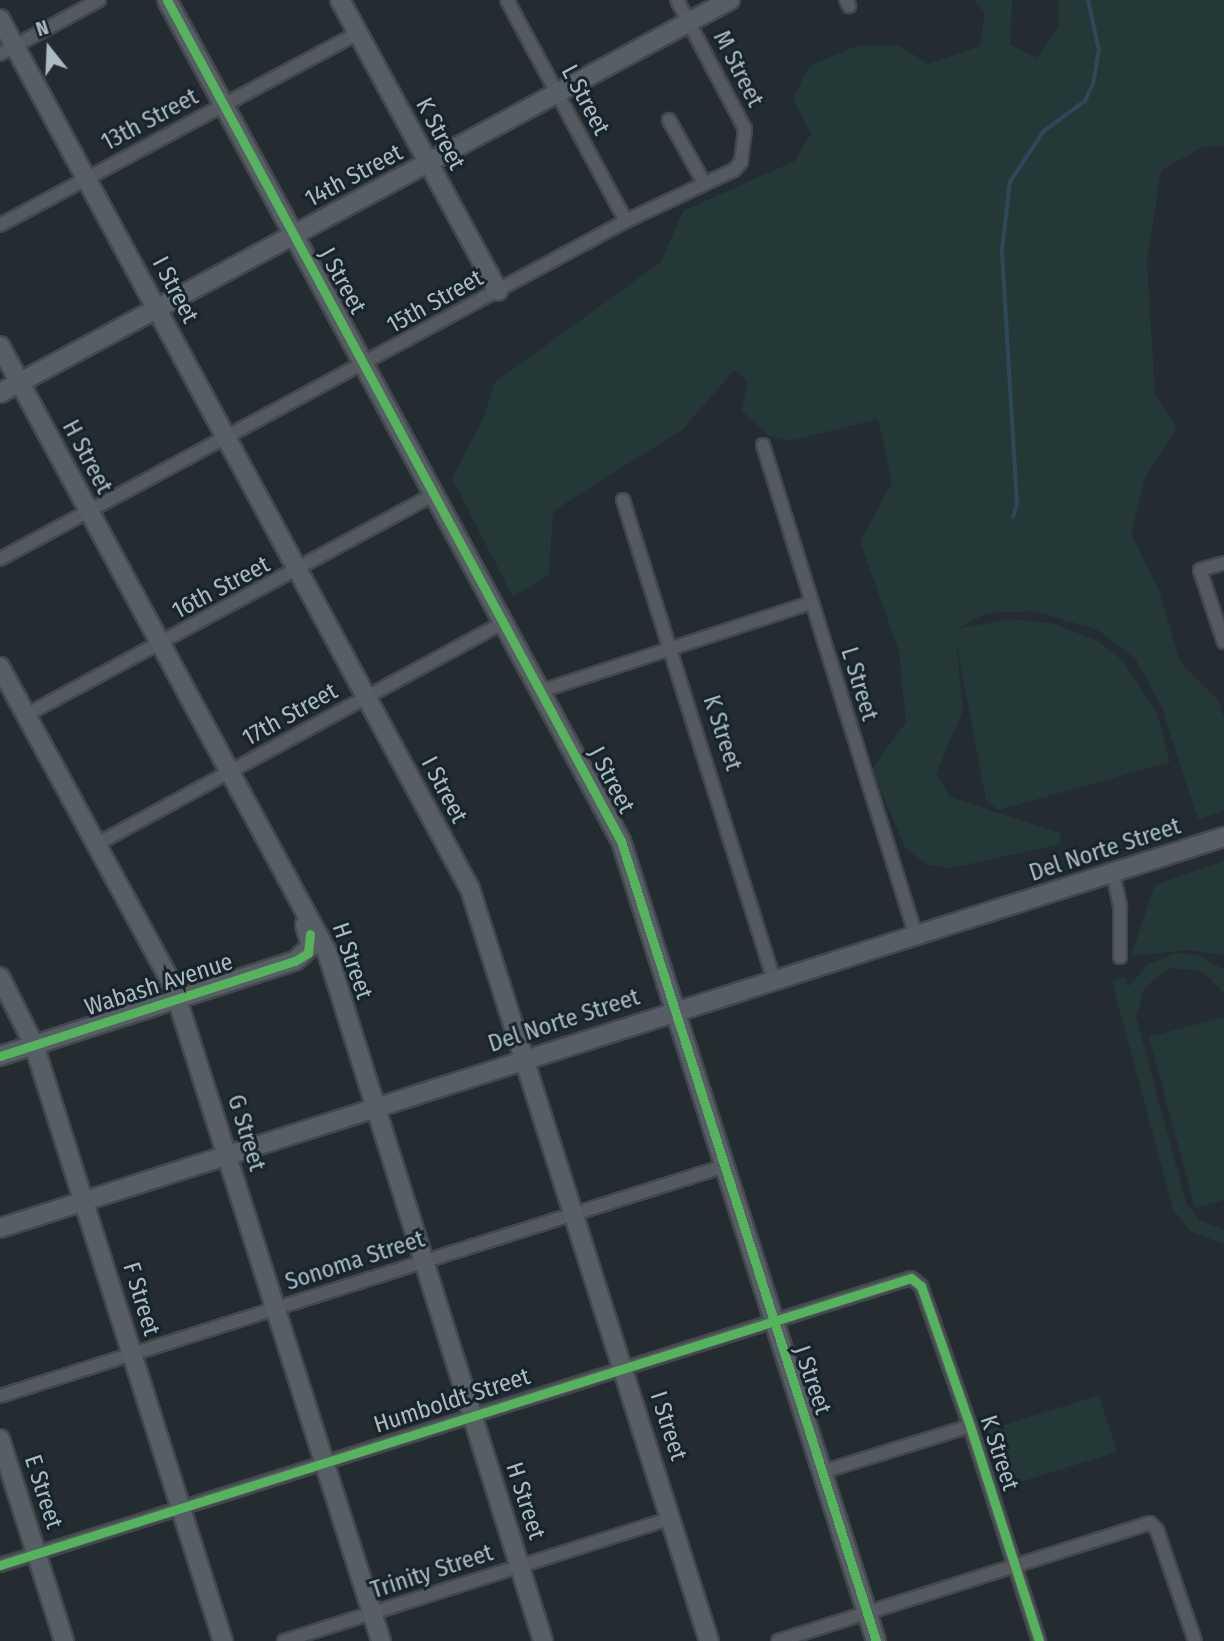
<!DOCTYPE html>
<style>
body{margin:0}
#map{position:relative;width:1224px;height:1641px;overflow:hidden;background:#242c31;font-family:"Fira Sans Condensed",sans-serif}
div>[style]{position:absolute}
.green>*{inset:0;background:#243937}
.stream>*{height:3.5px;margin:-1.75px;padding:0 1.75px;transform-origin:1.75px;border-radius:1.75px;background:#2f4858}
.roads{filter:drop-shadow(2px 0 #42484c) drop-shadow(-2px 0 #42484c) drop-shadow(0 2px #42484c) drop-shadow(0 -2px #42484c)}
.street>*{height:12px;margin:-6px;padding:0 6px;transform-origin:6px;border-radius:6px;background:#545a60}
.secondary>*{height:18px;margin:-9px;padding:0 9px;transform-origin:9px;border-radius:9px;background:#575e65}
.cycleway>*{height:9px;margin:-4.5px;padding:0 4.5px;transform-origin:4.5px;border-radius:4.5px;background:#56b35d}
span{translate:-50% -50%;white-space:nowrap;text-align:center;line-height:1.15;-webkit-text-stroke:6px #18242b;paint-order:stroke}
.street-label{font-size:24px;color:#acbac4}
.north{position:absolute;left:14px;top:14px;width:70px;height:70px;-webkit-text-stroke:5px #18242b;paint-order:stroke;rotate:342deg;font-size:19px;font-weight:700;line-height:28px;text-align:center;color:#acbac4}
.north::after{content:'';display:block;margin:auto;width:24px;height:32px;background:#acbac4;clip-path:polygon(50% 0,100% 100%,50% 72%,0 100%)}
</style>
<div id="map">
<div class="green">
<div style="clip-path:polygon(974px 0,1012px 0,1010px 45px,1037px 58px,1058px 27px,1058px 0,1224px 0,1224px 146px,1203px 147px,1161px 170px,1147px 262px,1155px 395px,1177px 427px,1145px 478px,1131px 534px,1159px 591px,1180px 662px,1219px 701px,1224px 719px,1224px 811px,1198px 819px,1162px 708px,1135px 658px,1098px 630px,1034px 611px,987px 613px,957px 629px,1012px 619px,1055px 624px,1098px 641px,1123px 661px,1157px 713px,1170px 762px,998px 810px,986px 800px,956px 642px,963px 710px,936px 774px,950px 797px,1060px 833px,1061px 844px,951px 868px,929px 865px,906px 849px,872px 769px,906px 722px,899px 651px,860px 541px,892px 483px,878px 419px,789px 441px,768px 435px,742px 411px,747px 381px,734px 370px,683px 429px,553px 511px,549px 574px,513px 597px,452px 478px,484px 417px,494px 383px,661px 262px,683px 211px,795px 161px,811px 134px,793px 99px,809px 66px,859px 45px,900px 46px,928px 64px,980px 46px,985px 13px)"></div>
<div style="clip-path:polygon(1224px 861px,1224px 955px,1187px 950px,1131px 956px,1155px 885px)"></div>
<div style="clip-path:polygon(1177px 953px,1198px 955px,1224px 970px,1224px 993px,1202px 971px,1170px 968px,1145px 987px,1136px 1017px,1186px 1203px,1199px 1220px,1224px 1230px,1224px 1244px,1190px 1231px,1173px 1209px,1112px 981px,1125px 977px,1128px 987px,1148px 964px)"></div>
<div style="clip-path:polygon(1224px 1017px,1224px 1200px,1195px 1208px,1149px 1037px)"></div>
<div style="clip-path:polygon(1099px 1395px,1117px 1452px,1004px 1487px,986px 1431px)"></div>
</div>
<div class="stream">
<div style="left:1013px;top:517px;width:13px;rotate:-72deg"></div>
<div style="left:1017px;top:505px;width:255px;rotate:-93.4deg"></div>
<div style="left:1002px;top:250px;width:68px;rotate:-83.3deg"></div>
<div style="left:1010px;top:182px;width:61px;rotate:-56.3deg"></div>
<div style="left:1044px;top:131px;width:51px;rotate:-36.2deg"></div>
<div style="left:1085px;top:101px;width:19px;rotate:-65deg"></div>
<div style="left:1093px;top:84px;width:34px;rotate:-80deg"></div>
<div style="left:1099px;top:51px;width:52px;rotate:-102.2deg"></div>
</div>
<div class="roads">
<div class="street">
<div style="left:507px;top:0;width:251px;rotate:61.7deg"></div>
<div style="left:846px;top:0;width:7px;rotate:63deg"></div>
<div style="left:0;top:54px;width:113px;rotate:-28.6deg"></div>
<div style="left:669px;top:120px;width:70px;rotate:60.9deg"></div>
<div style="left:0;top:225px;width:406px;rotate:-28.2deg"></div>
<div style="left:763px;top:445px;width:514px;rotate:72.69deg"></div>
<div style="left:623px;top:500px;width:503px;rotate:72.54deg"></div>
<div style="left:0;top:559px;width:711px;rotate:-28.37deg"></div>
<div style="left:626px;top:221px;width:119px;rotate:-25.3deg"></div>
<div style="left:734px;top:170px;width:11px;rotate:-49deg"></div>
<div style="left:741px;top:162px;width:33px;rotate:-83deg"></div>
<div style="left:745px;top:129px;width:146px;rotate:-117.8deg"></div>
<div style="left:1224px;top:563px;width:25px;rotate:164deg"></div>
<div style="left:1200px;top:570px;width:76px;rotate:71.6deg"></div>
<div style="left:541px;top:691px;width:284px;rotate:-18.1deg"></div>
<div style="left:26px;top:715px;width:465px;rotate:-28.4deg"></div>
<div style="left:97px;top:844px;width:464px;rotate:-28.6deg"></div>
<div style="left:1113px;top:873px;width:35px;rotate:78deg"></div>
<div style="left:1120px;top:907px;width:50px;rotate:90deg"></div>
<div style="left:0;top:1396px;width:757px;rotate:-17.6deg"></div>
<div style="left:822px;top:1472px;width:155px;rotate:-17.3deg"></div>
<div style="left:0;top:1565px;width:955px;rotate:-17.49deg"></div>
<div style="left:911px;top:1278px;width:13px;rotate:39deg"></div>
<div style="left:921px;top:1286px;width:148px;rotate:70.7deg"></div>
<div style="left:970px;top:1426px;width:226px;rotate:72.2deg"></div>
<div style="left:284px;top:1641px;width:407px;rotate:-17.6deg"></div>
<div style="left:778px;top:1641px;width:390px;rotate:-17.6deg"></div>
<div style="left:1150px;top:1523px;width:10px;rotate:45deg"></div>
<div style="left:1157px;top:1530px;width:117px;rotate:71.1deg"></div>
</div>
<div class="secondary">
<div style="left:167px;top:0;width:956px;rotate:61.64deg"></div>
<div style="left:621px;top:841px;width:840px;rotate:72.32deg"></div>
<div style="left:340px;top:0;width:331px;rotate:61.5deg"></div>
<div style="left:0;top:19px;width:989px;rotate:61.62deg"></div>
<div style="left:470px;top:889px;width:789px;rotate:72.37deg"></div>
<div style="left:0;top:346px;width:689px;rotate:61.65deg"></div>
<div style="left:327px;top:952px;width:722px;rotate:72.59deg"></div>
<div style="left:0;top:393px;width:829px;rotate:-28.3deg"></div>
<div style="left:0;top:667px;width:363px;rotate:61.5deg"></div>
<div style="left:173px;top:986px;width:687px;rotate:72.38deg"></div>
<div style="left:0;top:977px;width:76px;rotate:63.4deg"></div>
<div style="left:34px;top:1045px;width:625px;rotate:72.41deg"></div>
<div style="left:0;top:1056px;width:310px;rotate:-17.9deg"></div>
<div style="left:295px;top:961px;width:22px;rotate:-43deg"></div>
<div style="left:311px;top:946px;width:22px;rotate:-106deg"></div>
<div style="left:0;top:1228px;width:1285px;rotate:-17.72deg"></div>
<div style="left:0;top:1439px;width:212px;rotate:72.4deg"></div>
</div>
</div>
<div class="cycleway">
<div style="left:167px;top:0;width:956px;rotate:61.64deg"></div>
<div style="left:621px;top:841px;width:840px;rotate:72.32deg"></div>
<div style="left:0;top:1056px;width:310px;rotate:-17.9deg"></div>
<div style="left:295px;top:961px;width:15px;rotate:-32deg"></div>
<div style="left:308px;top:953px;width:19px;rotate:-84deg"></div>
<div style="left:0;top:1565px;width:955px;rotate:-17.49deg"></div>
<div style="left:911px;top:1278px;width:13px;rotate:39deg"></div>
<div style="left:921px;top:1286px;width:148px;rotate:70.7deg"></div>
<div style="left:970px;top:1426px;width:226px;rotate:72.2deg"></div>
</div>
<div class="street-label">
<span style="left:738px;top:69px;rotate:63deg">M Street</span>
<span style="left:585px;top:100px;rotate:62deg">L Street</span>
<span style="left:150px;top:120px;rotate:-28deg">13th Street</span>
<span style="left:440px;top:134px;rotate:62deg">K Street</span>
<span style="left:354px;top:176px;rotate:-28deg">14th Street</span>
<span style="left:342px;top:281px;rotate:61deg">J Street</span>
<span style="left:175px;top:290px;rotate:62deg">I Street</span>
<span style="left:435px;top:302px;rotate:-29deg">15th Street</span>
<span style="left:87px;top:457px;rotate:62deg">H Street</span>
<span style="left:221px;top:588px;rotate:-28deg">16th Street</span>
<span style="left:859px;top:684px;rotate:73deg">L Street</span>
<span style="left:290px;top:715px;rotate:-29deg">17th Street</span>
<span style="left:722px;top:733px;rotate:72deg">K Street</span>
<span style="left:611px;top:780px;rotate:62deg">J Street</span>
<span style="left:444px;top:790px;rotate:62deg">I Street</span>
<span style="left:1105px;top:850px;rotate:-18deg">Del Norte Street</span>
<span style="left:352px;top:961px;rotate:71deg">H Street</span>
<span style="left:159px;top:985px;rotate:-18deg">Wabash Avenue</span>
<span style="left:564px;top:1021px;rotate:-18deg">Del Norte Street</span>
<span style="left:246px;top:1133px;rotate:73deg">G Street</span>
<span style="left:355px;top:1261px;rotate:-18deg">Sonoma Street</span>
<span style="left:141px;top:1299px;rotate:73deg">F Street</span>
<span style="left:812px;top:1380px;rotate:71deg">J Street</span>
<span style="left:452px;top:1401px;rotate:-18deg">Humboldt Street</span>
<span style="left:668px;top:1426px;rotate:72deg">I Street</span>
<span style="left:999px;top:1453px;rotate:72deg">K Street</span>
<span style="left:43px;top:1492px;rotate:72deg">E Street</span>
<span style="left:525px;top:1501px;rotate:72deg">H Street</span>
<span style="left:432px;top:1572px;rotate:-18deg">Trinity Street</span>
</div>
<div class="north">N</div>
</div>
